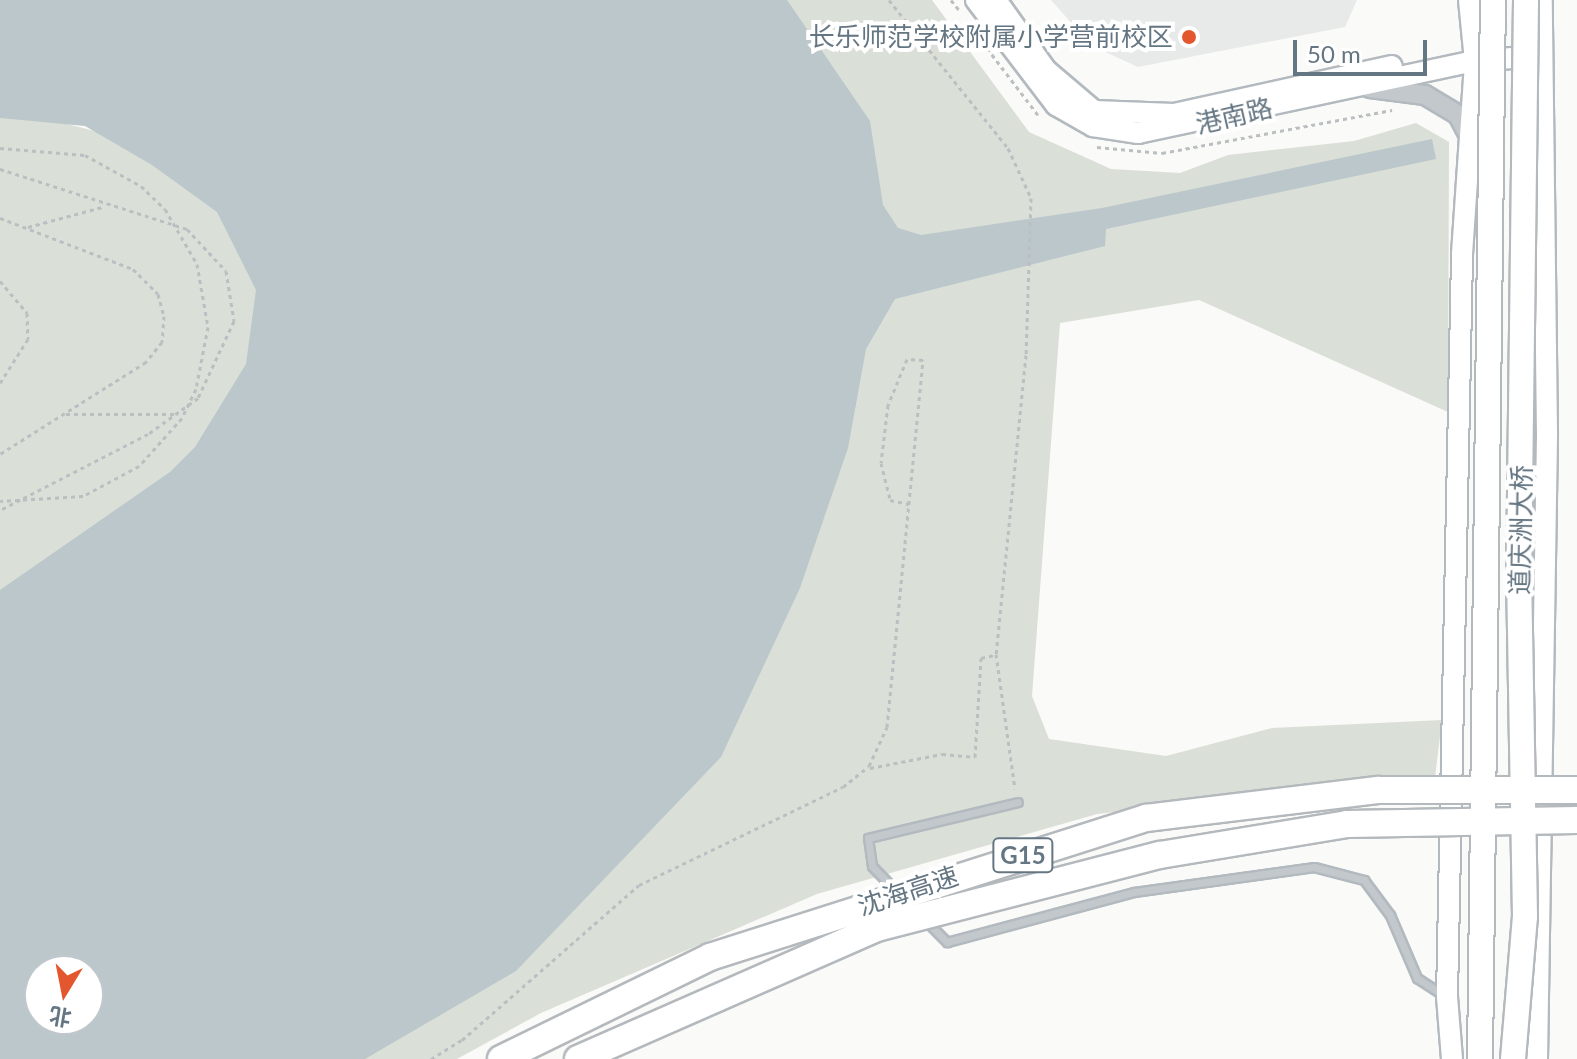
<!DOCTYPE html>
<meta charset="utf-8">
<style>
body{margin:0}
#map{position:relative;width:1577px;height:1059px;overflow:hidden;background:#fafaf8;font-family:Lato,"Noto Sans SC",sans-serif}
div>[style]{position:absolute}
.built>*{inset:0;background:#e8e9e9}
.green>*{inset:0;background:#dadfd7}
.water>*{inset:0;background:#bbc7cb}
.path>*{height:3px;margin-top:-1.5px;transform-origin:0;background:repeating-linear-gradient(90deg,#bbbfc2 0 4px,transparent 0 8px)}
.roads{filter:drop-shadow(2px 0 #b3babf) drop-shadow(-2px 0 #b3babf) drop-shadow(0 2px #b3babf) drop-shadow(0 -2px #b3babf)}
.service>*{height:7px;margin:-3.5px;padding:0 3.5px;transform-origin:3.5px;border-radius:3.5px;background:#c3c8cc}
.tertiary>*{height:18px;margin:-9px;padding:0 9px;transform-origin:9px;border-radius:9px;background:#c3c8cc}
.secondary>*{height:20px;margin:-10px;padding:0 10px;transform-origin:10px;border-radius:10px;background:#fff}
.path-bridge>*{height:3px;margin-top:-1.5px;transform-origin:0;background:repeating-linear-gradient(90deg,#bbbfc2 0 4px,transparent 0 8px)}
.bridges{filter:drop-shadow(2px 0 #b4b9bd) drop-shadow(-2px 0 #b4b9bd) drop-shadow(0 2px #b4b9bd) drop-shadow(0 -2px #b4b9bd)}
.trunk-bridge>*{height:24px;margin:-12px;padding:0 12px;transform-origin:12px;border-radius:12px;background:#fff}
.motorway-bridge>*{height:26px;margin:-13px;padding:0 13px;transform-origin:13px;border-radius:13px;background:#fff}
.dots>*{width:22px;height:22px;translate:-50% -50%;box-sizing:border-box;border:4px solid #fff;border-radius:50%}
span{translate:-50% -50%;white-space:nowrap;text-align:center;line-height:1.15;-webkit-text-stroke:8px #fff;paint-order:stroke}
.shield-label span{padding:2px 6px;background:#fff;border:2px solid;border-radius:6px;-webkit-text-stroke-width:0}
.shield-label{font-size:24px;color:#657683;font-weight:700}
.poi-label{font-size:26px;color:#657683}
.right{translate:-100% -50%;text-align:right}
.street-label{font-size:26px;color:#657683}
.north{position:absolute;left:24px;top:955px;width:80px;height:80px;box-sizing:border-box;background:#fff;border:2px solid #c1c8cd;border-radius:50%;rotate:190deg;font-size:22px;font-weight:700;line-height:32px;text-align:center;color:#657683}
.north::after{content:'';display:block;margin:auto;width:28px;height:36px;background:#e4572e;clip-path:polygon(50% 0,100% 100%,50% 72%,0 100%)}
.scale{position:absolute;left:1293px;top:40px;width:134px;height:36px;box-sizing:border-box;border:4px solid #657683;border-top:0;padding-left:10px;font-size:24px;line-height:28px;white-space:nowrap;color:#657683;-webkit-text-stroke:6px #fff;paint-order:stroke}
</style>
<div id="map">
<div class="built">
<div style="clip-path:polygon(1051px 0,1357px 0,1345px 27px,1138px 67px,1092px 46px)"></div>
</div>
<div class="green">
<div style="clip-path:polygon(774px 0,932px 0,1029px 132px,1111px 169px,1180px 173px,1228px 155px,1354px 141px,1416px 123px,1449px 142px,1448px 412px,1199px 300px,1060px 323px,1032px 696px,1049px 739px,1166px 756px,1272px 728px,1442px 720px,1435px 777px,1097px 814px,817px 894px,541px 1013px,457px 1059px,315px 1059px)"></div>
<div style="clip-path:polygon(10px 109px,144px 144px,246px 230px,277px 332px,203px 470px,0 610px,0 111px)"></div>
</div>
<div class="water">
<div style="clip-path:polygon(evenodd,0 0,787px 0,870px 121px,883px 205px,898px 228px,921px 235px,1102px 208px,1432px 139px,1436px 159px,1106px 229px,1105px 246px,895px 299px,866px 349px,848px 448px,800px 588px,721px 757px,516px 971px,365px 1059px,0 1059px,0 590px,170px 472px,195px 447px,246px 364px,256px 290px,217px 212px,152px 165px,85px 126px,0 118px,0 0,88px 971px,88px 1019px,40px 1019px,40px 971px,88px 971px)"></div>
</div>
<div class="path">
<div style="left:889px;top:0;width:190px;rotate:51.2deg"></div>
<div style="left:1008px;top:148px;width:55px;rotate:65.3deg"></div>
<div style="left:1031px;top:198px;width:157px;rotate:91.8deg"></div>
<div style="left:1026px;top:355px;width:301px;rotate:95.7deg"></div>
<div style="left:996px;top:654px;width:136px;rotate:82deg"></div>
<div style="left:951px;top:0;width:13px;rotate:51deg"></div>
<div style="left:987px;top:48px;width:84px;rotate:52.7deg"></div>
<div style="left:1097px;top:147px;width:65px;rotate:5.3deg"></div>
<div style="left:1162px;top:153px;width:234px;rotate:-10.6deg"></div>
<div style="left:0;top:169px;width:196px;rotate:17.8deg"></div>
<div style="left:187px;top:229px;width:57px;rotate:47.1deg"></div>
<div style="left:226px;top:271px;width:51px;rotate:80.9deg"></div>
<div style="left:234px;top:321px;width:85px;rotate:115.1deg"></div>
<div style="left:198px;top:398px;width:62px;rotate:144.2deg"></div>
<div style="left:148px;top:434px;width:166px;rotate:152.8deg"></div>
<div style="left:0;top:218px;width:142px;rotate:21deg"></div>
<div style="left:133px;top:269px;width:35px;rotate:45deg"></div>
<div style="left:158px;top:294px;width:23px;rotate:75deg"></div>
<div style="left:164px;top:316px;width:26px;rotate:94deg"></div>
<div style="left:162px;top:342px;width:26px;rotate:129deg"></div>
<div style="left:146px;top:362px;width:173px;rotate:147.8deg"></div>
<div style="left:28px;top:227px;width:77px;rotate:-15.1deg"></div>
<div style="left:0;top:281px;width:42px;rotate:49.8deg"></div>
<div style="left:27px;top:313px;width:26px;rotate:88deg"></div>
<div style="left:28px;top:339px;width:52px;rotate:122.5deg"></div>
<div style="left:66px;top:414px;width:108px"></div>
<div style="left:870px;top:768px;width:73px;rotate:-11deg"></div>
<div style="left:942px;top:754px;width:33px;rotate:5deg"></div>
<div style="left:975px;top:757px;width:99px;rotate:-86.5deg"></div>
<div style="left:981px;top:658px;width:14px;rotate:-12deg"></div>
<div style="left:431px;top:1059px;width:36px;rotate:-32deg"></div>
<div style="left:462px;top:1040px;width:235px;rotate:-41.2deg"></div>
<div style="left:639px;top:885px;width:226px;rotate:-25.7deg"></div>
<div style="left:843px;top:787px;width:33px;rotate:-39deg"></div>
<div style="left:869px;top:766px;width:43px;rotate:-65.2deg"></div>
<div style="left:887px;top:727px;width:369px;rotate:-84.4deg"></div>
<div style="left:923px;top:360px;width:16px;rotate:-176deg"></div>
<div style="left:907px;top:359px;width:50px;rotate:112.4deg"></div>
<div style="left:888px;top:405px;width:58px;rotate:96.9deg"></div>
<div style="left:881px;top:463px;width:38px;rotate:76deg"></div>
<div style="left:890px;top:500px;width:19px;rotate:12deg"></div>
</div>
<div class="roads">
<div class="service">
<div style="left:895px;top:890px;width:33px;rotate:-134deg"></div>
<div style="left:872px;top:866px;width:28px;rotate:-98deg"></div>
<div style="left:868px;top:838px;width:154px;rotate:-13.5deg"></div>
<div style="left:926px;top:921px;width:30px;rotate:45deg"></div>
<div style="left:947px;top:942px;width:194px;rotate:-15deg"></div>
<div style="left:1134px;top:892px;width:182px;rotate:-7.9deg"></div>
<div style="left:1314px;top:867px;width:52px;rotate:14.6deg"></div>
<div style="left:1364px;top:880px;width:44px;rotate:53.4deg"></div>
<div style="left:1390px;top:915px;width:69px;rotate:66.8deg"></div>
<div style="left:1417px;top:978px;width:33px;rotate:33deg"></div>
</div>
<div class="tertiary">
<div style="left:1370px;top:88px;width:55px;rotate:7.3deg"></div>
<div style="left:1425px;top:95px;width:39px;rotate:31deg"></div>
<div style="left:1458px;top:115px;width:19px;rotate:62deg"></div>
</div>
<div class="secondary">
<div style="left:976px;top:0;width:132px;rotate:52.7deg"></div>
<div style="left:1056px;top:105px;width:43px;rotate:29.6deg"></div>
<div style="left:1093px;top:126px;width:46px;rotate:8.8deg"></div>
<div style="left:1138px;top:133px;width:345px;rotate:-12.1deg"></div>
<div style="left:1475px;top:61px;width:62px;rotate:-4.6deg"></div>
<div style="left:996px;top:0;width:86px;rotate:54.5deg"></div>
<div style="left:1046px;top:70px;width:63px;rotate:40.5deg"></div>
<div style="left:1094px;top:111px;width:80px;rotate:2.1deg"></div>
<div style="left:1174px;top:114px;width:223px;rotate:-12.4deg"></div>
<div style="left:1452px;top:1059px;width:62px;rotate:-94.6deg"></div>
<div style="left:1447px;top:997px;width:743px;rotate:-88.84deg"></div>
<div style="left:1462px;top:254px;width:193px;rotate:-86.1deg"></div>
<div style="left:1475px;top:61px;width:61px;rotate:-95.6deg"></div>
<div style="left:1537px;top:1059px;width:626px;rotate:-89.08deg"></div>
<div style="left:1547px;top:433px;width:433px;rotate:-90.7deg"></div>
</div>
</div>
<div class="path-bridge">
<div style="left:0;top:148px;width:85px;rotate:4.7deg"></div>
<div style="left:85px;top:155px;width:64px;rotate:29deg"></div>
<div style="left:141px;top:186px;width:33px;rotate:44deg"></div>
<div style="left:165px;top:209px;width:64px;rotate:59.8deg"></div>
<div style="left:197px;top:264px;width:64px;rotate:80.1deg"></div>
<div style="left:208px;top:327px;width:63px;rotate:101deg"></div>
<div style="left:196px;top:389px;width:32px;rotate:116deg"></div>
<div style="left:182px;top:418px;width:64px;rotate:131.9deg"></div>
<div style="left:139px;top:466px;width:64px;rotate:151.8deg"></div>
<div style="left:83px;top:496px;width:83px;rotate:176.6deg"></div>
</div>
<div class="bridges">
<div class="trunk-bridge">
<div style="left:1480px;top:1059px;width:1059px;rotate:-89.3deg"></div>
<div style="left:1513px;top:1059px;width:143px;rotate:-85.2deg"></div>
<div style="left:1525px;top:917px;width:342px;rotate:-91deg"></div>
<div style="left:1519px;top:575px;width:575px;rotate:-89.3deg"></div>
</div>
<div class="motorway-bridge">
<div style="left:501px;top:1059px;width:233px;rotate:-26deg"></div>
<div style="left:710px;top:957px;width:458px;rotate:-17.7deg"></div>
<div style="left:1146px;top:818px;width:235px;rotate:-6.9deg"></div>
<div style="left:1379px;top:790px;width:198px"></div>
<div style="left:578px;top:1059px;width:326px;rotate:-23.7deg"></div>
<div style="left:877px;top:928px;width:292px;rotate:-14.5deg"></div>
<div style="left:1160px;top:855px;width:190px;rotate:-9.4deg"></div>
<div style="left:1347px;top:824px;width:230px;rotate:-1deg"></div>
</div>
</div>
<div class="dots">
<div style="left:1189px;top:37px;background:#e4572e"></div>
</div>
<div class="shield-label">
<span style="left:1023px;top:855px">G15</span>
</div>
<div class="poi-label">
<span class="right" style="left:1173px;top:37px">长乐师范学校附属小学营前校区</span>
</div>
<div class="street-label">
<span style="left:1234px;top:116px;rotate:-13deg">港南路</span>
<span style="left:1521px;top:530px;rotate:-89deg">道庆洲大桥</span>
<span style="left:908px;top:891px;rotate:-18deg">沈海高速</span>
</div>
<div class="north">北</div>
<div class="scale">50 m</div>
</div>
